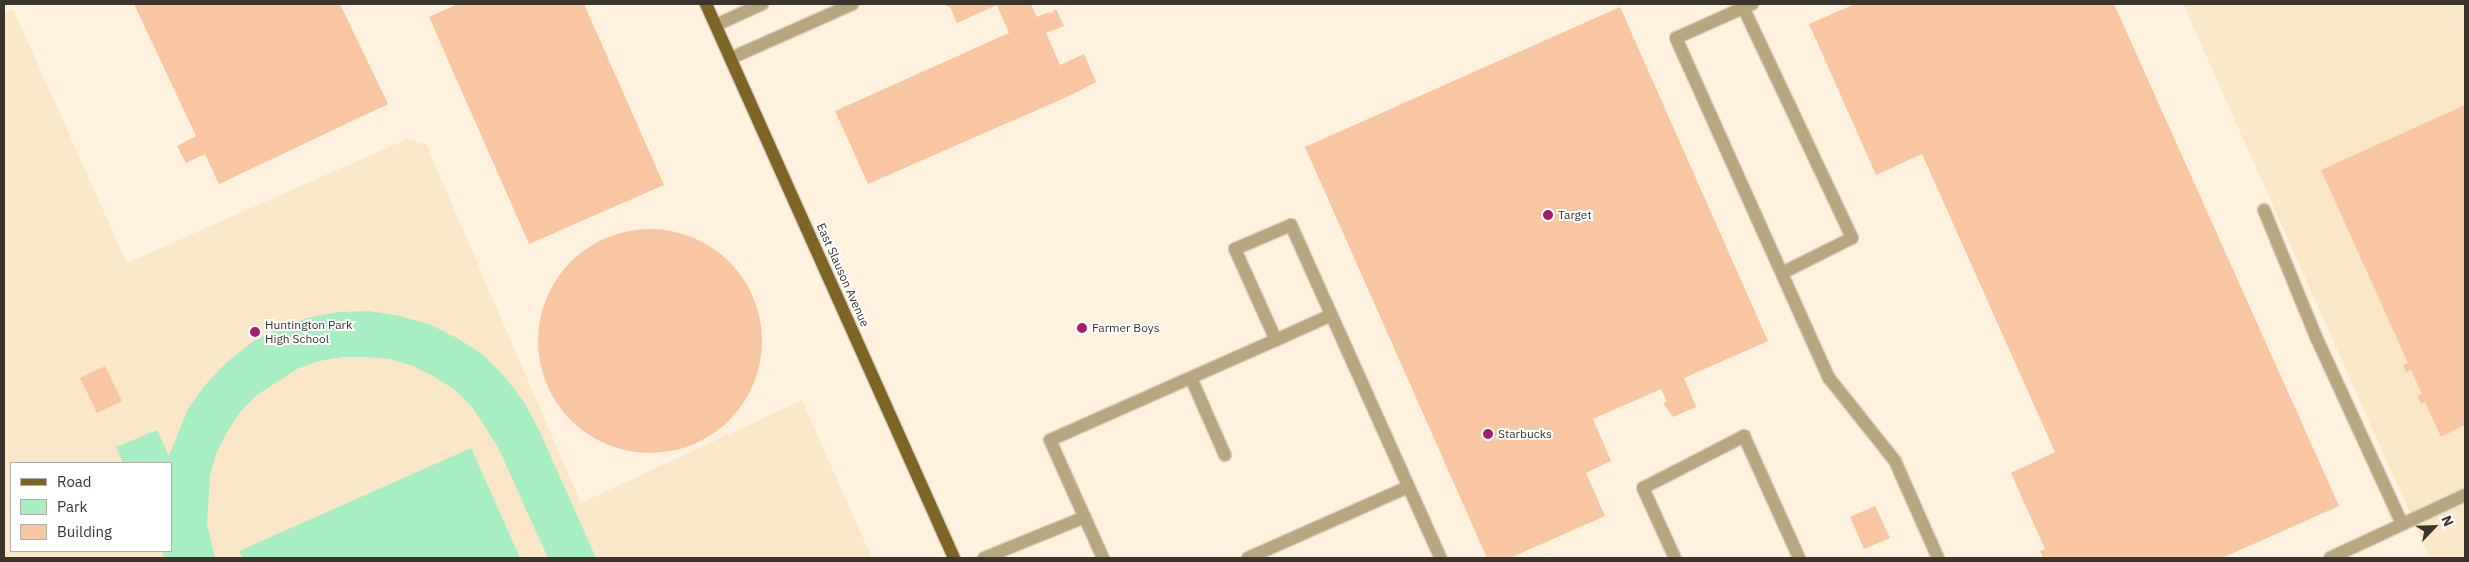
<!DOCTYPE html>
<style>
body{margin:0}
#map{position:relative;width:2469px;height:562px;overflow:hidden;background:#fef2de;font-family:"IBM Plex Sans",sans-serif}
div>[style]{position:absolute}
.built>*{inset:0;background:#fae7c7}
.green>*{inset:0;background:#a7eec2}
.building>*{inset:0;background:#f8c6a0}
.round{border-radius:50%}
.roads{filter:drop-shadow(1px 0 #dbd0be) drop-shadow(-1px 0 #dbd0be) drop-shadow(0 1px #dbd0be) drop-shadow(0 -1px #dbd0be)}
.lane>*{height:12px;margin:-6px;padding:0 6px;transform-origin:6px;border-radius:6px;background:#b7a67e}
.street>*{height:12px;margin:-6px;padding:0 6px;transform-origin:6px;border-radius:6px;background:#b7a67e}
.primary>*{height:12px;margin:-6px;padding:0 6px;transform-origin:6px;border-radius:6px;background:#7e6526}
.dots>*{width:14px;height:14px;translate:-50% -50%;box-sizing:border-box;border:2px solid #fff;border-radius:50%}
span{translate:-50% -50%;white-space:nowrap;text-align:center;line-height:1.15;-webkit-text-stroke:4px #fff;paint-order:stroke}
.poi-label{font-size:12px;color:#3a342b}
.left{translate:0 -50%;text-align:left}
.street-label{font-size:12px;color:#3a342b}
.frame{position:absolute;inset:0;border:5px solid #3a342b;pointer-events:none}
.legend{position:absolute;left:10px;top:462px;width:162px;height:90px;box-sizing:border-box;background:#fff;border:1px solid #b0aeaa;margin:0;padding:6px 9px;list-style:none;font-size:15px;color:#3a342b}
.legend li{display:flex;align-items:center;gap:10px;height:25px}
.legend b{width:25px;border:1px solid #b0aeaa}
.north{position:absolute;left:2409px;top:502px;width:50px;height:50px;-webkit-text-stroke:4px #fff;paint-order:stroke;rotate:66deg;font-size:14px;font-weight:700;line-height:20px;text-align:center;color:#3a342b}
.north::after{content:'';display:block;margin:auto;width:18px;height:22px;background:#3a342b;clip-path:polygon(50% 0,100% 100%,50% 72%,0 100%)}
</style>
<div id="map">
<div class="built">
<div style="clip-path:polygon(2183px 4px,2465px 4px,2465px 558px,2430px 558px)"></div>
<div style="clip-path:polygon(evenodd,13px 9px,127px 263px,407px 139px,426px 144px,581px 503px,802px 400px,872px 558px,4px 558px,4px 13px,13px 9px,11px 463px,171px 463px,171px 551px,11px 551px,11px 463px)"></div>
</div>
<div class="green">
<div style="clip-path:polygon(369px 311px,400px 316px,429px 324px,457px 338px,483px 355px,505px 377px,524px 402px,539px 430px,596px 558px,548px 558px,498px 447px,472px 407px,455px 390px,435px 377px,413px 366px,390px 359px,366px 357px,343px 357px,319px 361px,297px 369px,257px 395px,240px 412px,227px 432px,216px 454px,210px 476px,207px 524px,215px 558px,165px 558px,162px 551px,171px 551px,171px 463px,123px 463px,116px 447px,157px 430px,169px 456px,188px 409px,206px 384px,227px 362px,251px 343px,279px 328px,307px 318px,339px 312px)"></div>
<div style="clip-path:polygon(471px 448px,520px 558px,243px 558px,239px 551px)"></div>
</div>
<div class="building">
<div style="clip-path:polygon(134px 4px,340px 4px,388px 104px,219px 184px,205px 154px,186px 163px,177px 146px,196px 136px)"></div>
<div style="clip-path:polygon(458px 4px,584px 4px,664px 185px,529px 244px,429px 17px)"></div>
<div style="clip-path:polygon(942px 4px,1031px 4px,1037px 17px,1049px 12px,1050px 14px,1056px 9px,1064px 26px,1046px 33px,1060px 65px,1084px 54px,1096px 82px,1069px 96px,868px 184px,835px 111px,1009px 33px,997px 5px,957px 23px,950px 7px)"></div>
<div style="clip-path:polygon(1855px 4px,2114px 4px,2339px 506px,2222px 558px,2049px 558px,2048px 556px,2043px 558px,2040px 551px,2045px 549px,2011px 473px,2055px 452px,1922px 154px,1876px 175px,1809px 24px)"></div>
<div style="clip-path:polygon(1620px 7px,1768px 341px,1684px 378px,1696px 407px,1673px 417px,1663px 403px,1667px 402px,1661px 389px,1593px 419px,1611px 461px,1586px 473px,1605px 516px,1510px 558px,1487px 558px,1305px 147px)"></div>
<div style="clip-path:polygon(2465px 105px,2465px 425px,2441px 437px,2425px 402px,2421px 404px,2417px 396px,2422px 394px,2411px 370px,2406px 372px,2403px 365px,2408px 363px,2321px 170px)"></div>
<div class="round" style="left:538px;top:229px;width:224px;height:224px"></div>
<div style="clip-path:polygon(105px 366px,122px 401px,97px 413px,80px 378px)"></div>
<div style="clip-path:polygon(1875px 506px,1890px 538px,1864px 549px,1850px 517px)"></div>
</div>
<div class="roads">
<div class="lane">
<div style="left:1752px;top:4px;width:83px;rotate:155.9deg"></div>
<div style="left:1676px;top:38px;width:373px;rotate:65.8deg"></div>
<div style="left:1829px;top:378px;width:106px;rotate:51.5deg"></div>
<div style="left:1895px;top:461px;width:106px;rotate:66.1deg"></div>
<div style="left:1743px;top:7px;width:255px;rotate:64.7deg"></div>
<div style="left:1852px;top:238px;width:78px;rotate:153.4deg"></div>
<div style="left:716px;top:25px;width:51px;rotate:-24.5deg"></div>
<div style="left:731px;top:58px;width:133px;rotate:-23.9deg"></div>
<div style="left:2264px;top:210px;width:139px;rotate:67.7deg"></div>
<div style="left:2317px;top:339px;width:204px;rotate:65.3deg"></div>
<div style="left:1276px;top:340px;width:60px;rotate:-24.4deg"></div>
<div style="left:1191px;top:378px;width:84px;rotate:66.2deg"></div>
<div style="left:984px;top:558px;width:109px;rotate:-22.1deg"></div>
<div style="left:1103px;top:558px;width:129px;rotate:-114.2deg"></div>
<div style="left:1050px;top:440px;width:247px;rotate:-23.9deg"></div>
<div style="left:1276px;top:340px;width:100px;rotate:-114.3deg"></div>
<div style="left:1235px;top:249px;width:61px;rotate:-23.2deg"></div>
<div style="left:1291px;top:225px;width:365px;rotate:65.8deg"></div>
<div style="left:1248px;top:558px;width:175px;rotate:-23.9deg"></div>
<div style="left:1675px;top:558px;width:77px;rotate:-114.6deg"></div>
<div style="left:1643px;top:488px;width:114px;rotate:-27.2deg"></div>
<div style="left:1744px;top:436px;width:134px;rotate:65.7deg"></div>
</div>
<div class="street">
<div style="left:2330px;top:558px;width:149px;rotate:-25deg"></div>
</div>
<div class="primary">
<div style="left:706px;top:4px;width:607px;rotate:65.88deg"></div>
</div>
</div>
<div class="dots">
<div style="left:1548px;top:215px;background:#a21e6d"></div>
<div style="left:1082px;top:328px;background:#a21e6d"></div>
<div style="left:255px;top:332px;background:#a21e6d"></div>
<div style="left:1488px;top:434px;background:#a21e6d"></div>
</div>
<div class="poi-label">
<span class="left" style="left:1558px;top:215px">Target</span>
<span class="left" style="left:265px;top:332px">Huntington Park<br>High School</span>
<span class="left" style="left:1092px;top:328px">Farmer Boys</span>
<span class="left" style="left:1498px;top:434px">Starbucks</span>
</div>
<div class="street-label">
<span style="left:843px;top:275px;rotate:66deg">East Slauson Avenue</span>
</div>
<div class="frame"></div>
<ul class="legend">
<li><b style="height:6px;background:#7e6526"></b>Road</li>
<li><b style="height:14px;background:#a7eec2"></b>Park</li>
<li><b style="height:14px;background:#f8c6a0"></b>Building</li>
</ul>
<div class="north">N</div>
</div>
